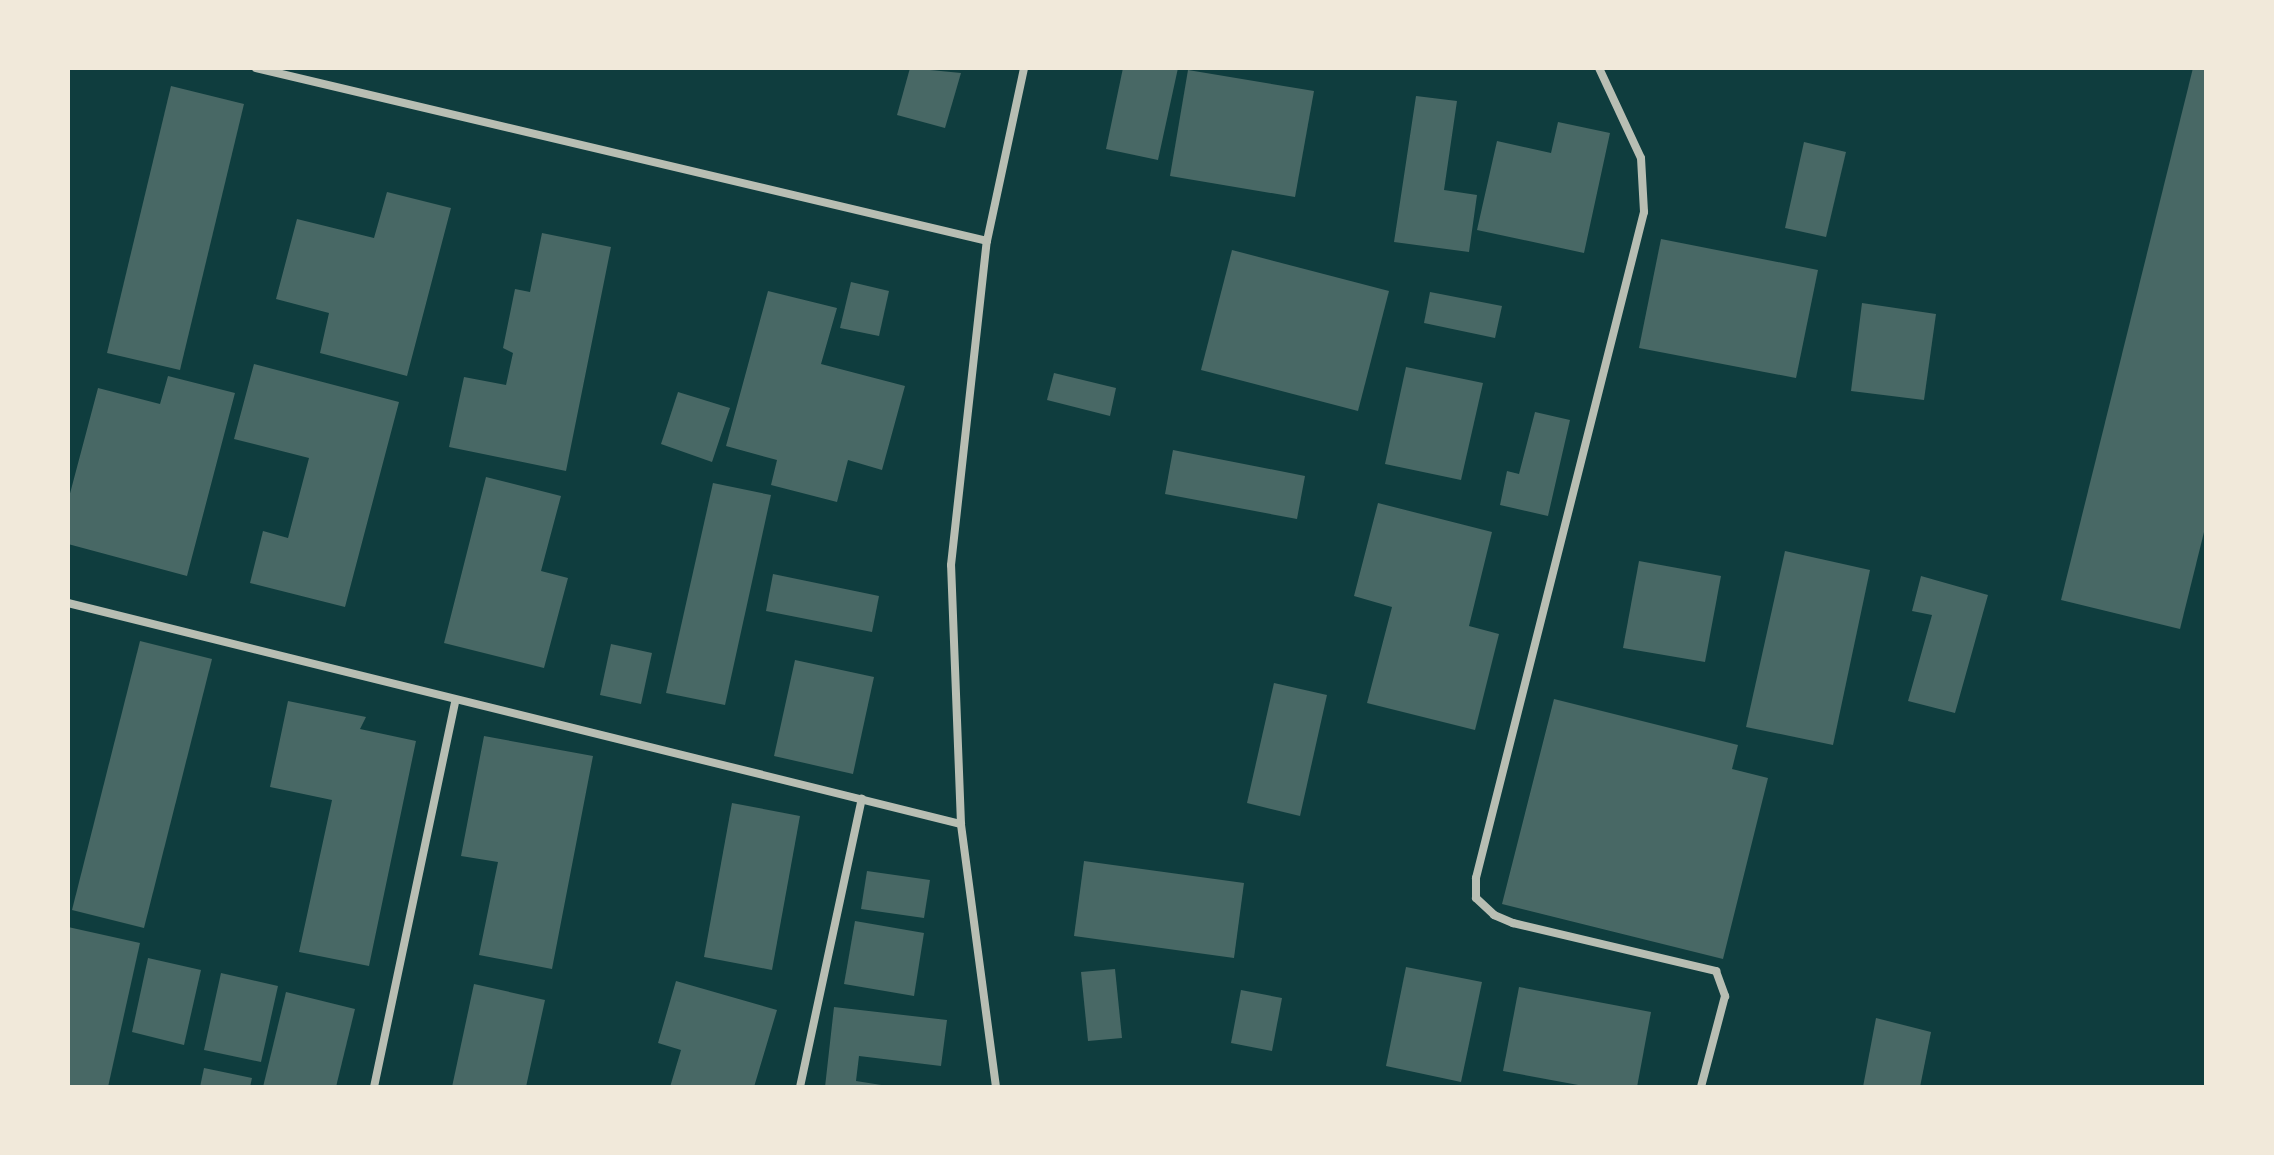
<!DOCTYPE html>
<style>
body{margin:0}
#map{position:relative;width:2274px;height:1155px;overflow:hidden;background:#0f3d3e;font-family:"Crimson Pro",serif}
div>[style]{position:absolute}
.building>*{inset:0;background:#486865}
.minor>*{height:8px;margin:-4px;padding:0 4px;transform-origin:4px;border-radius:4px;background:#b8beb3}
span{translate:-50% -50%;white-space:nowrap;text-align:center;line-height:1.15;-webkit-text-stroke:6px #f1e9da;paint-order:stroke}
.frame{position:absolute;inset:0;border:70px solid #f1e9da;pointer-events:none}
</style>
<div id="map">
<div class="building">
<div style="clip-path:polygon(910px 68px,961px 73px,945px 128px,897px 115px)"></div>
<div style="clip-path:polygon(1123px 68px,1178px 68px,1158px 160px,1106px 149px)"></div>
<div style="clip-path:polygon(2193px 68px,2206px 68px,2206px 524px,2180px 629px,2061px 600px)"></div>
<div style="clip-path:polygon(1188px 70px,1314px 91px,1295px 197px,1170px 176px)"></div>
<div style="clip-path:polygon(171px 86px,244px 104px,180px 370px,107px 353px)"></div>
<div style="clip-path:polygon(1416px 96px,1457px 101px,1444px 190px,1477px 195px,1469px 252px,1394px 242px)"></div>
<div style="clip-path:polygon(1558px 122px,1610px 133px,1584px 253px,1477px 230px,1497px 141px,1551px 153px)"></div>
<div style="clip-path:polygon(1804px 142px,1846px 152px,1826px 237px,1785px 228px)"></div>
<div style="clip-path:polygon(387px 192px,451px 208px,407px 376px,320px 353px,329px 313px,276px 299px,297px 219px,374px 238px)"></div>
<div style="clip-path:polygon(542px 233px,611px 247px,566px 471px,449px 447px,464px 377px,506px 385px,513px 353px,503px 348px,515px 289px,530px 292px)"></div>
<div style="clip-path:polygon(1661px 239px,1818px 270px,1796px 378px,1639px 348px)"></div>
<div style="clip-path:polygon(1232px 250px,1389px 291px,1358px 411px,1201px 370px)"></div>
<div style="clip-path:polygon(851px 282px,889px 291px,879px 336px,840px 328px)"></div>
<div style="clip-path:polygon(768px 291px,837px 308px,821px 364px,905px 386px,882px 470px,848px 460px,837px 502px,771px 485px,777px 460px,726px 446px)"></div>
<div style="clip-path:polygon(1430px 292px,1502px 306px,1495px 338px,1424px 323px)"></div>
<div style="clip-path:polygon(1862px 303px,1936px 314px,1924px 400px,1851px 391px)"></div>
<div style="clip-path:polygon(254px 364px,399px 402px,345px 607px,250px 583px,263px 531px,288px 538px,309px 458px,234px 439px)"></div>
<div style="clip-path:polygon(1406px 367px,1483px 383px,1461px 480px,1385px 464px)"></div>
<div style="clip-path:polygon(1054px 373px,1116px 388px,1110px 416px,1047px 400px)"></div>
<div style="clip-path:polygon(168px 376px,235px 393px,187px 576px,68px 544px,68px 501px,98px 388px,160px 404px)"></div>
<div style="clip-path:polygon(678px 392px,730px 408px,712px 462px,661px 444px)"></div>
<div style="clip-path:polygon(1535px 412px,1570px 420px,1548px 516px,1500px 505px,1507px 471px,1519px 474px)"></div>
<div style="clip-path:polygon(1173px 450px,1305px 476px,1297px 519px,1165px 494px)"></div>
<div style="clip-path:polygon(486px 477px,561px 496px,541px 571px,568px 578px,544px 668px,444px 643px)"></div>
<div style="clip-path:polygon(713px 483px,771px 495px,725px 705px,666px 693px)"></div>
<div style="clip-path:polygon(1378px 503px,1492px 532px,1469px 626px,1499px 634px,1475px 730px,1367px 703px,1392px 607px,1354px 596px)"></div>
<div style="clip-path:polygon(1785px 551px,1870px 570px,1833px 745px,1746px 727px)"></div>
<div style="clip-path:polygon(1639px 561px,1721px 576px,1705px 662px,1623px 648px)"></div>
<div style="clip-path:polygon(773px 574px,879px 596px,872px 632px,766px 611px)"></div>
<div style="clip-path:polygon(1921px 576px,1988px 595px,1955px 713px,1908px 701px,1932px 615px,1912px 611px)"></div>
<div style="clip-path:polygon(140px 641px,212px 659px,144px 928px,72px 910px)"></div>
<div style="clip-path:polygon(611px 644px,652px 653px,641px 704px,600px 695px)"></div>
<div style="clip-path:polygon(795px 660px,874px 677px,853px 774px,774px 756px)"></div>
<div style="clip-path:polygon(1274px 683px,1327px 695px,1300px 816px,1247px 803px)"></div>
<div style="clip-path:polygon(1554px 699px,1738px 745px,1732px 769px,1768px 778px,1723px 959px,1502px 904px)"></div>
<div style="clip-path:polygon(288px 701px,366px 717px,360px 729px,416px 741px,369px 966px,299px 952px,332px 800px,270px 787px)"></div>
<div style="clip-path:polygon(484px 736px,593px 756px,552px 969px,479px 955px,498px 862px,461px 856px)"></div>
<div style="clip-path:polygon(732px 803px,800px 816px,772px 970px,704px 957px)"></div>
<div style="clip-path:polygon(1084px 861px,1244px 883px,1234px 958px,1074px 936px)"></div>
<div style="clip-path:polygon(867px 871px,930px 880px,924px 918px,861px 909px)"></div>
<div style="clip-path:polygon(855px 921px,924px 933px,914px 996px,844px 984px)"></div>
<div style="clip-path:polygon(68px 927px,140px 943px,108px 1087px,68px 1087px)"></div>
<div style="clip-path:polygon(148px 958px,201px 970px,184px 1045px,132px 1032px)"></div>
<div style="clip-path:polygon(1406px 967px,1482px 982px,1461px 1082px,1386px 1066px)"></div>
<div style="clip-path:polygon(1115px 969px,1122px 1038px,1088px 1041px,1081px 972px)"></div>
<div style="clip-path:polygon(221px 973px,278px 986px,261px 1062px,204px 1050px)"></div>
<div style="clip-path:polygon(676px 981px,777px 1010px,754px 1087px,670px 1087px,681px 1050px,658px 1043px)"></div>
<div style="clip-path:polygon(474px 984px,545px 1000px,526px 1087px,452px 1087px)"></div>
<div style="clip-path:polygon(1519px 987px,1651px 1012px,1637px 1087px,1589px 1087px,1503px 1071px)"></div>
<div style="clip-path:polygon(1241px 990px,1282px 998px,1272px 1051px,1231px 1043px)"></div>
<div style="clip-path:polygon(286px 992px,355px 1009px,336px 1087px,263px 1087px)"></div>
<div style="clip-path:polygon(834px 1007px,947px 1020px,941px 1066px,859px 1056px,856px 1081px,894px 1087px,825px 1087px)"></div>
<div style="clip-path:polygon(1876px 1018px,1931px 1032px,1920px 1087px,1863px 1087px)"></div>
<div style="clip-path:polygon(204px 1068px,252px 1078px,250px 1087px,200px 1087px)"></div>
</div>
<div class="minor">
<div style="left:256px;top:68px;width:751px;rotate:13.31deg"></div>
<div style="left:1599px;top:68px;width:99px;rotate:65deg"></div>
<div style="left:1641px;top:158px;width:54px;rotate:86.8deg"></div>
<div style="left:1644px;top:212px;width:687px;rotate:104.16deg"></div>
<div style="left:1476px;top:878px;width:20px;rotate:90deg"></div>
<div style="left:1476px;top:898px;width:25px;rotate:43deg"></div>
<div style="left:1494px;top:915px;width:21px;rotate:23deg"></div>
<div style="left:1513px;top:923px;width:209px;rotate:13.3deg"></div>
<div style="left:1716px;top:971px;width:27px;rotate:70deg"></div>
<div style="left:1725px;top:996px;width:94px;rotate:104.8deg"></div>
<div style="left:68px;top:603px;width:920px;rotate:13.9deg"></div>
<div style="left:374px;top:1087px;width:392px;rotate:-78.1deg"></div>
<div style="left:800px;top:1087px;width:295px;rotate:-77.9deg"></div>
<div style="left:996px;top:1087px;width:265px;rotate:-97.6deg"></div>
<div style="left:961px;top:824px;width:259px;rotate:-92.2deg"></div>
<div style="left:951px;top:565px;width:326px;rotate:-83.7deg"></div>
<div style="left:987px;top:241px;width:177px;rotate:-77.9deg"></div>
</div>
<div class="frame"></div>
</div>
